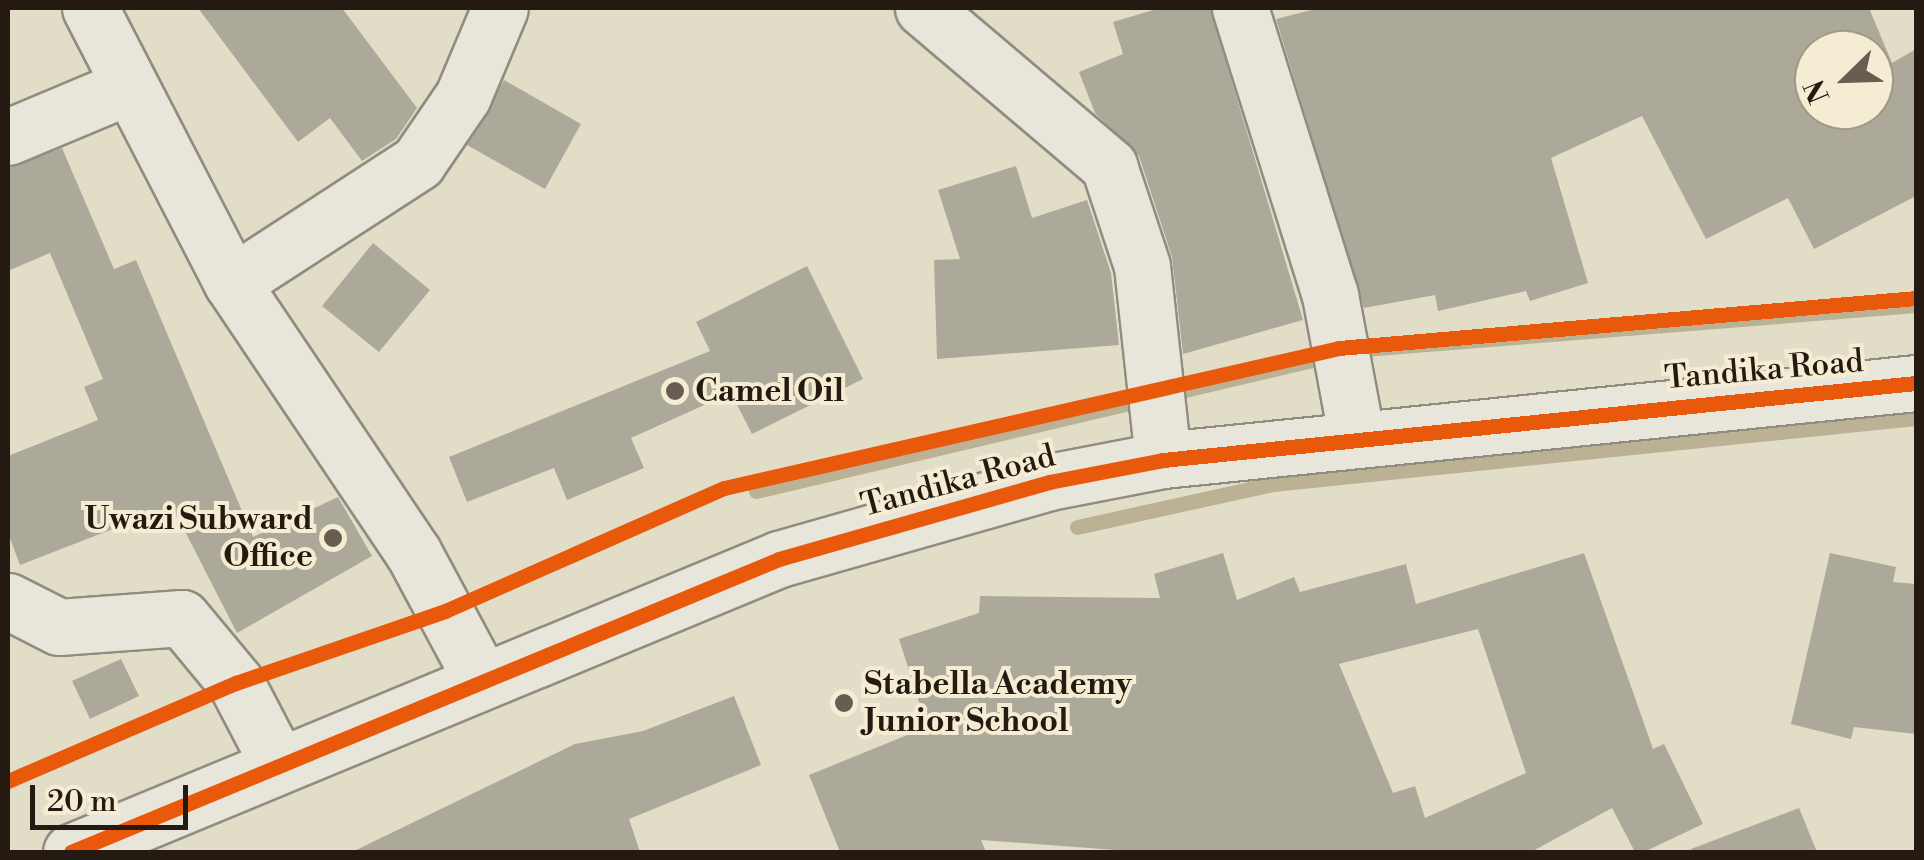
<!DOCTYPE html>
<style>
body{margin:0}
#map{position:relative;width:1924px;height:860px;overflow:hidden;background:#e2ddc7;font-family:"Libre Bodoni",serif}
div>[style]{position:absolute}
.stream>*{height:15px;margin:-7.5px;padding:0 7.5px;transform-origin:7.5px;border-radius:7.5px;background:#bbb296}
.building>*{inset:0;background:#ada99a}
.roads{filter:drop-shadow(2px 0 #918c80) drop-shadow(-2px 0 #918c80) drop-shadow(0 2px #918c80) drop-shadow(0 -2px #918c80)}
.minor>*{height:55px;margin:-27.5px;padding:0 27.5px;transform-origin:27.5px;border-radius:27.5px;background:#e8e6db}
.tertiary>*{height:55px;margin:-27.5px;padding:0 27.5px;transform-origin:27.5px;border-radius:27.5px;background:#e8e6db}
.cycleway>*{height:15px;margin:-7.5px;padding:0 7.5px;transform-origin:7.5px;border-radius:7.5px;background:#e8590c}
.dots>*{width:28px;height:28px;translate:-50% -50%;box-sizing:border-box;border:5px solid #f4edd3;border-radius:50%}
span{translate:-50% -50%;white-space:nowrap;text-align:center;line-height:1.15;-webkit-text-stroke:8px #f4edd3;paint-order:stroke}
.street-label{font-size:32px;color:#251a11}
.poi-label{font-size:32px;color:#251a11;font-weight:700}
.left{translate:0 -50%;text-align:left}
.right{translate:-100% -50%;text-align:right}
.frame{position:absolute;inset:0;border:10px solid #251a11;pointer-events:none}
.north{position:absolute;left:1794px;top:30px;width:100px;height:100px;box-sizing:border-box;background:#f4edd3;border:2px solid #a19985;border-radius:50%;rotate:247deg;font-size:28px;font-weight:700;line-height:40px;text-align:center;color:#251a11}
.north::after{content:'';display:block;margin:auto;width:35px;height:45px;background:#675e51;clip-path:polygon(50% 0,100% 100%,50% 72%,0 100%)}
.scale{position:absolute;left:30px;top:785px;width:158px;height:45px;box-sizing:border-box;border:5px solid #251a11;border-top:0;padding-left:12px;font-size:30px;line-height:35px;white-space:nowrap;color:#251a11;-webkit-text-stroke:8px #f4edd3;paint-order:stroke}
</style>
<div id="map">
<div class="stream">
<div style="left:1351px;top:350px;width:567px;rotate:-4.55deg"></div>
<div style="left:756px;top:491px;width:589px;rotate:-13.26deg"></div>
<div style="left:1077px;top:527px;width:201px;rotate:-12.4deg"></div>
<div style="left:1273px;top:484px;width:646px;rotate:-5.86deg"></div>
</div>
<div class="building">
<div style="clip-path:polygon(198px 8px,342px 8px,417px 108px,396px 139px,362px 161px,330px 118px,298px 142px)"></div>
<div style="clip-path:polygon(1160px 8px,1210px 8px,1303px 320px,1183px 354px,1172px 257px,1139px 156px,1095px 113px,1079px 72px,1123px 54px,1113px 22px)"></div>
<div style="clip-path:polygon(evenodd,1319px 8px,1869px 8px,1892px 63px,1916px 49px,1916px 196px,1814px 249px,1788px 198px,1706px 239px,1642px 116px,1551px 158px,1588px 283px,1530px 301px,1526px 291px,1438px 311px,1435px 295px,1364px 308px,1276px 19px,1319px 8px,1814px 50px,1874px 50px,1874px 110px,1814px 110px,1814px 50px)"></div>
<div style="clip-path:polygon(504px 80px,581px 124px,545px 189px,467px 145px)"></div>
<div style="clip-path:polygon(62px 148px,114px 269px,136px 260px,253px 537px,338px 497px,372px 556px,237px 633px,172px 506px,20px 565px,8px 533px,8px 456px,98px 420px,84px 387px,103px 379px,50px 253px,8px 271px,8px 168px)"></div>
<div style="clip-path:polygon(1016px 166px,1032px 218px,1087px 200px,1111px 273px,1119px 345px,937px 359px,934px 260px,960px 259px,938px 190px)"></div>
<div style="clip-path:polygon(373px 243px,430px 290px,379px 352px,322px 306px)"></div>
<div style="clip-path:polygon(807px 266px,863px 379px,752px 434px,731px 393px,631px 438px,644px 468px,567px 500px,554px 468px,467px 502px,449px 457px,710px 351px,696px 322px)"></div>
<div style="clip-path:polygon(evenodd,1223px 553px,1237px 600px,1294px 577px,1300px 592px,1406px 564px,1416px 604px,1584px 553px,1653px 749px,1664px 744px,1703px 824px,1644px 852px,1635px 852px,1612px 808px,1531px 852px,1142px 852px,981px 840px,986px 852px,840px 852px,809px 775px,927px 727px,899px 639px,979px 613px,980px 596px,1160px 598px,1154px 574px,1223px 553px,1478px 629px,1526px 773px,1425px 818px,1415px 786px,1393px 793px,1339px 664px,1478px 629px)"></div>
<div style="clip-path:polygon(1830px 553px,1896px 567px,1893px 582px,1916px 584px,1916px 734px,1854px 727px,1851px 739px,1791px 724px)"></div>
<div style="clip-path:polygon(121px 659px,139px 696px,90px 719px,72px 681px)"></div>
<div style="clip-path:polygon(734px 696px,761px 765px,629px 819px,640px 852px,352px 852px,575px 744px,643px 731px)"></div>
<div style="clip-path:polygon(1799px 808px,1817px 852px,1692px 852px,1691px 849px)"></div>
</div>
<div class="roads">
<div class="minor">
<div style="left:90px;top:8px;width:309px;rotate:62.7deg"></div>
<div style="left:232px;top:283px;width:326px;rotate:56.1deg"></div>
<div style="left:414px;top:554px;width:140px;rotate:61.8deg"></div>
<div style="left:923px;top:8px;width:244px;rotate:40.3deg"></div>
<div style="left:1109px;top:166px;width:105px;rotate:71.7deg"></div>
<div style="left:1142px;top:266px;width:195px;rotate:83.8deg"></div>
<div style="left:1240px;top:8px;width:301px;rotate:72.6deg"></div>
<div style="left:1330px;top:295px;width:147px;rotate:79.4deg"></div>
<div style="left:8px;top:137px;width:127px;rotate:-22.7deg"></div>
<div style="left:232px;top:283px;width:222px;rotate:-33deg"></div>
<div style="left:418px;top:162px;width:80px;rotate:-55.7deg"></div>
<div style="left:463px;top:96px;width:95px;rotate:-67.2deg"></div>
<div style="left:8px;top:601px;width:57px;rotate:27deg"></div>
<div style="left:59px;top:627px;width:123px;rotate:-4.2deg"></div>
<div style="left:182px;top:618px;width:85px;rotate:50.3deg"></div>
<div style="left:236px;top:683px;width:87px;rotate:62.5deg"></div>
</div>
<div class="tertiary">
<div style="left:71px;top:852px;width:766px;rotate:-22.48deg"></div>
<div style="left:779px;top:559px;width:281px;rotate:-15.9deg"></div>
<div style="left:1049px;top:482px;width:116px;rotate:-10.9deg"></div>
<div style="left:1163px;top:460px;width:757px;rotate:-5.84deg"></div>
</div>
</div>
<div class="cycleway">
<div style="left:8px;top:781px;width:248px;rotate:-23.3deg"></div>
<div style="left:236px;top:683px;width:221px;rotate:-19deg"></div>
<div style="left:445px;top:611px;width:305px;rotate:-23.8deg"></div>
<div style="left:724px;top:488px;width:631px;rotate:-12.82deg"></div>
<div style="left:1339px;top:348px;width:579px;rotate:-4.95deg"></div>
<div style="left:71px;top:852px;width:766px;rotate:-22.48deg"></div>
<div style="left:779px;top:559px;width:281px;rotate:-15.9deg"></div>
<div style="left:1049px;top:482px;width:116px;rotate:-10.9deg"></div>
<div style="left:1163px;top:460px;width:757px;rotate:-5.84deg"></div>
</div>
<div class="dots">
<div style="left:675px;top:391px;background:#675e51"></div>
<div style="left:333px;top:538px;background:#675e51"></div>
<div style="left:844px;top:703px;background:#675e51"></div>
</div>
<div class="street-label">
<span style="left:1764px;top:370px;rotate:-5deg">Tandika Road</span>
<span style="left:958px;top:481px;rotate:-15deg">Tandika Road</span>
</div>
<div class="poi-label">
<span class="left" style="left:695px;top:391px">Camel Oil</span>
<span class="right" style="left:313px;top:538px">Uwazi Subward<br>Office</span>
<span class="left" style="left:864px;top:703px">Stabella Academy<br>Junior School</span>
</div>
<div class="frame"></div>
<div class="north">N</div>
<div class="scale">20 m</div>
</div>
